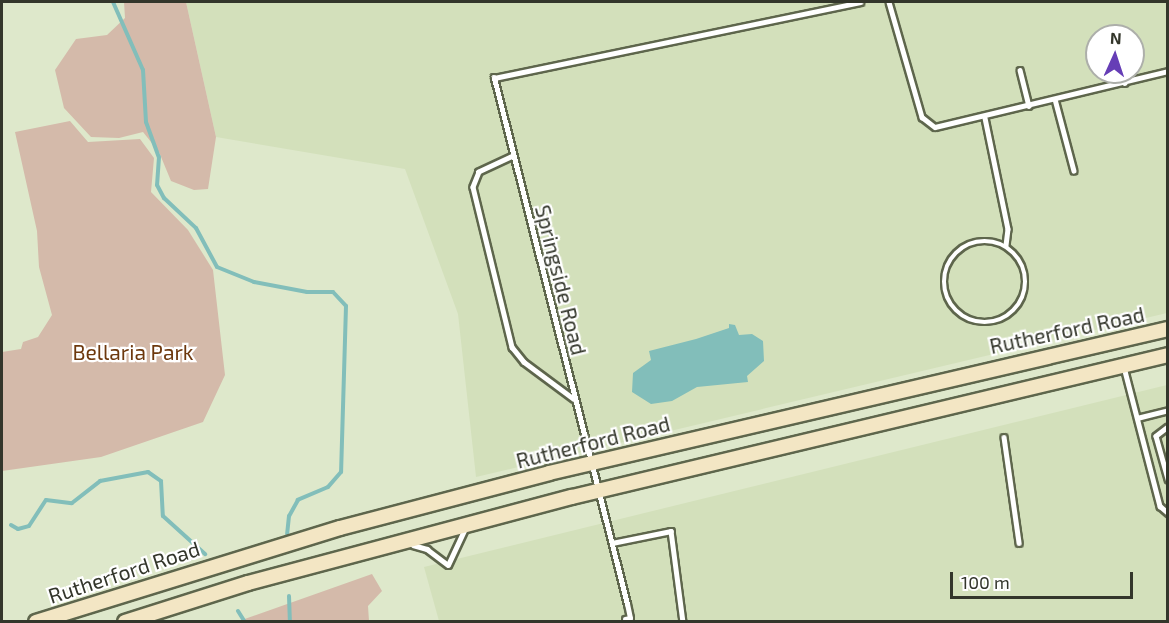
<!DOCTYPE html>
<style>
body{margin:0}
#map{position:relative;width:1169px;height:623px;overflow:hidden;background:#dee8cb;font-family:"Exo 2",sans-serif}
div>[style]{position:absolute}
.built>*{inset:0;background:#d3e0bb}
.green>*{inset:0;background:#d4baaa}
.water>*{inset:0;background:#82beba}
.stream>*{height:4px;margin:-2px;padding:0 2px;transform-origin:2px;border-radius:2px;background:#82beba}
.roads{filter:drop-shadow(2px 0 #5e664c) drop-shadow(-2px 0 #5e664c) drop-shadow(0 2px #5e664c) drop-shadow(0 -2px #5e664c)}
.lane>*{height:4.5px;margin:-2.25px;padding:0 2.25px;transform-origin:2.25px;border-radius:2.25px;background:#fff}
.lane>.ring{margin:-2.25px;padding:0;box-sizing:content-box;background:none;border:4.5px solid #fff;border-radius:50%}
.secondary>*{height:14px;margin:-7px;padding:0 7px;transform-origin:7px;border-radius:7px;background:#f3e6c4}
span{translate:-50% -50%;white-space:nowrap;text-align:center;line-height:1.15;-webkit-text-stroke:4.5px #fff;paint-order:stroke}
.street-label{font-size:21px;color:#33362b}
.park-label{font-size:21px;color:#6d380d}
.frame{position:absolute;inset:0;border:3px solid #33362b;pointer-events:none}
.north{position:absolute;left:1085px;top:24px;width:60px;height:60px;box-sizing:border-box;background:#fff;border:2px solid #adafaa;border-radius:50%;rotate:3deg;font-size:16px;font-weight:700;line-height:24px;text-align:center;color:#33362b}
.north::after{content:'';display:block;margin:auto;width:21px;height:27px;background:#663eb6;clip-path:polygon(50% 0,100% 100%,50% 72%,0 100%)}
.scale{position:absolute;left:950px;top:572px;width:183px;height:27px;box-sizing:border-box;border:3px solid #33362b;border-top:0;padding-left:8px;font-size:18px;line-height:21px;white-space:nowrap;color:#33362b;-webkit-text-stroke:4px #fff;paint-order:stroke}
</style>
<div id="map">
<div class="built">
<div style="clip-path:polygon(evenodd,186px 2px,1166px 2px,1167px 313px,476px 477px,458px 314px,405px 169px,216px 137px,186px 2px,1097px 36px,1133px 36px,1133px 72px,1097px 72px,1097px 36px)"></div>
<div style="clip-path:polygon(1167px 385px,1167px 621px,439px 621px,424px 567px)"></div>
</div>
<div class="green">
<div style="clip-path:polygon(124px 2px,186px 2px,216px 137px,208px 189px,194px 190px,171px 181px,159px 152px,143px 132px,119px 138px,91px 137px,64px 108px,55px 70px,76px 39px,107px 35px,125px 18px)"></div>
<div style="clip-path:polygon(70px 121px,88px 142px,140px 139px,154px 158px,151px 192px,188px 230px,213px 270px,225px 375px,203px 422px,101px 457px,2px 471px,2px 352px,21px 349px,23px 342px,38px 337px,52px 315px,39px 267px,37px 231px,15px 132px)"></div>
<div style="clip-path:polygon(372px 574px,382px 591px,368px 606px,369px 621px,239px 621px)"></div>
</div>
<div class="water">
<div style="clip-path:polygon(729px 324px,735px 325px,739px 335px,752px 334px,763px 341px,764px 361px,747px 376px,748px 382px,697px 387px,672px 401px,651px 404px,632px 392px,633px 373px,651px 360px,649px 351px,696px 339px,729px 328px)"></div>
</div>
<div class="stream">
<div style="left:113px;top:2px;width:74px;rotate:66.2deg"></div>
<div style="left:143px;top:70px;width:52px;rotate:86.7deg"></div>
<div style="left:146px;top:122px;width:37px;rotate:70deg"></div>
<div style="left:159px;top:157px;width:28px;rotate:94deg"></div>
<div style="left:157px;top:185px;width:15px;rotate:62deg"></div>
<div style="left:164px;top:198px;width:44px;rotate:43.2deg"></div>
<div style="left:196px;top:228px;width:44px;rotate:61.7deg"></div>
<div style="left:217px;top:267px;width:40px;rotate:22deg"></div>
<div style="left:254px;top:282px;width:54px;rotate:10.7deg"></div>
<div style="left:307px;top:292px;width:26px"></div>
<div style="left:333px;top:292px;width:19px;rotate:47deg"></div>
<div style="left:346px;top:306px;width:166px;rotate:91.7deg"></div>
<div style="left:341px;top:472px;width:20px;rotate:131deg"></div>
<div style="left:328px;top:487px;width:33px;rotate:157deg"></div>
<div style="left:298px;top:500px;width:18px;rotate:119deg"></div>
<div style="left:289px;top:516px;width:18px;rotate:96deg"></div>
<div style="left:11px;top:525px;width:8px;rotate:30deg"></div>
<div style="left:18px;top:529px;width:11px;rotate:-15deg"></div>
<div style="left:29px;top:526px;width:31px;rotate:-57deg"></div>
<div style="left:46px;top:500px;width:26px;rotate:7deg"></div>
<div style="left:72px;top:503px;width:36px;rotate:-38deg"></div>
<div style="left:100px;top:481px;width:49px;rotate:-10.6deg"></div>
<div style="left:148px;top:472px;width:16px;rotate:35deg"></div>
<div style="left:161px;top:481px;width:35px;rotate:87deg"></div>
<div style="left:163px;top:516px;width:57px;rotate:42.1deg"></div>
<div style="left:289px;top:596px;width:26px;rotate:88deg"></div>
<div style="left:238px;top:611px;width:13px;rotate:58deg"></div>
</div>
<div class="roads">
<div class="lane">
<div style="left:889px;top:2px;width:120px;rotate:74deg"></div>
<div style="left:922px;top:117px;width:16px;rotate:38deg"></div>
<div style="left:935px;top:127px;width:240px;rotate:-13.5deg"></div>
<div style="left:1020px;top:70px;width:37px;rotate:76deg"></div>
<div style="left:1123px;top:72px;width:11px;rotate:80deg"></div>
<div style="left:1055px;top:99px;width:74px;rotate:75.2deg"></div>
<div style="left:985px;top:118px;width:113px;rotate:78.3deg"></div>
<div style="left:1008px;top:229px;width:16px;rotate:97deg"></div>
<div style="left:513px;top:156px;width:38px;rotate:155deg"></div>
<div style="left:479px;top:172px;width:16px;rotate:112deg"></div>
<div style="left:473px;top:187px;width:165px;rotate:76.3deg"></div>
<div style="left:512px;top:347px;width:19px;rotate:51deg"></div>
<div style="left:524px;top:362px;width:62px;rotate:36.5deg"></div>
<div class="ring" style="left:944px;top:241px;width:77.5px;height:77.5px"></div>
<div style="left:1124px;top:367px;width:144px;rotate:75.5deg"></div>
<div style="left:1160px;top:506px;width:11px;rotate:41deg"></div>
<div style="left:1137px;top:418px;width:32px;rotate:-14deg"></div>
<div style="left:1168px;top:427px;width:15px;rotate:143deg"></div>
<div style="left:1156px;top:436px;width:45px;rotate:74.4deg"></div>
<div style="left:1004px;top:437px;width:107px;rotate:81.9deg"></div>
<div style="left:612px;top:543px;width:60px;rotate:-11.5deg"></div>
<div style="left:671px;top:531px;width:92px;rotate:82.5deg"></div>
<div style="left:413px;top:545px;width:15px;rotate:16deg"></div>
<div style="left:427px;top:549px;width:26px;rotate:37deg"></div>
<div style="left:448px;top:565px;width:40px;rotate:-65deg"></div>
<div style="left:625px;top:619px;width:5px;rotate:-11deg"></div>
<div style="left:630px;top:618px;width:14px;rotate:-102deg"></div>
<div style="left:627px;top:604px;width:543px;rotate:-104.19deg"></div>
<div style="left:494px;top:78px;width:374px;rotate:-11.7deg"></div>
</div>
<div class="secondary">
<div style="left:36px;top:622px;width:318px;rotate:-17.2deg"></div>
<div style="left:340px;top:528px;width:216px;rotate:-14.7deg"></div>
<div style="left:549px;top:473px;width:636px;rotate:-13.1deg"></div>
<div style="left:125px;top:622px;width:129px;rotate:-17.6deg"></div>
<div style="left:248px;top:583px;width:335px;rotate:-14.9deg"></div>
<div style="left:572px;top:497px;width:613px;rotate:-13.4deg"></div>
</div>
</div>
<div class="street-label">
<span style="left:561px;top:280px;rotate:76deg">Springside Road</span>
<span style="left:1067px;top:330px;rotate:-12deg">Rutherford Road</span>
<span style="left:593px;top:442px;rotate:-14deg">Rutherford Road</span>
<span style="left:124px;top:572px;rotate:-18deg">Rutherford Road</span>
</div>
<div class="park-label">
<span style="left:133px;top:352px">Bellaria Park</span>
</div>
<div class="frame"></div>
<div class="north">N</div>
<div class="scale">100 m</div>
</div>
